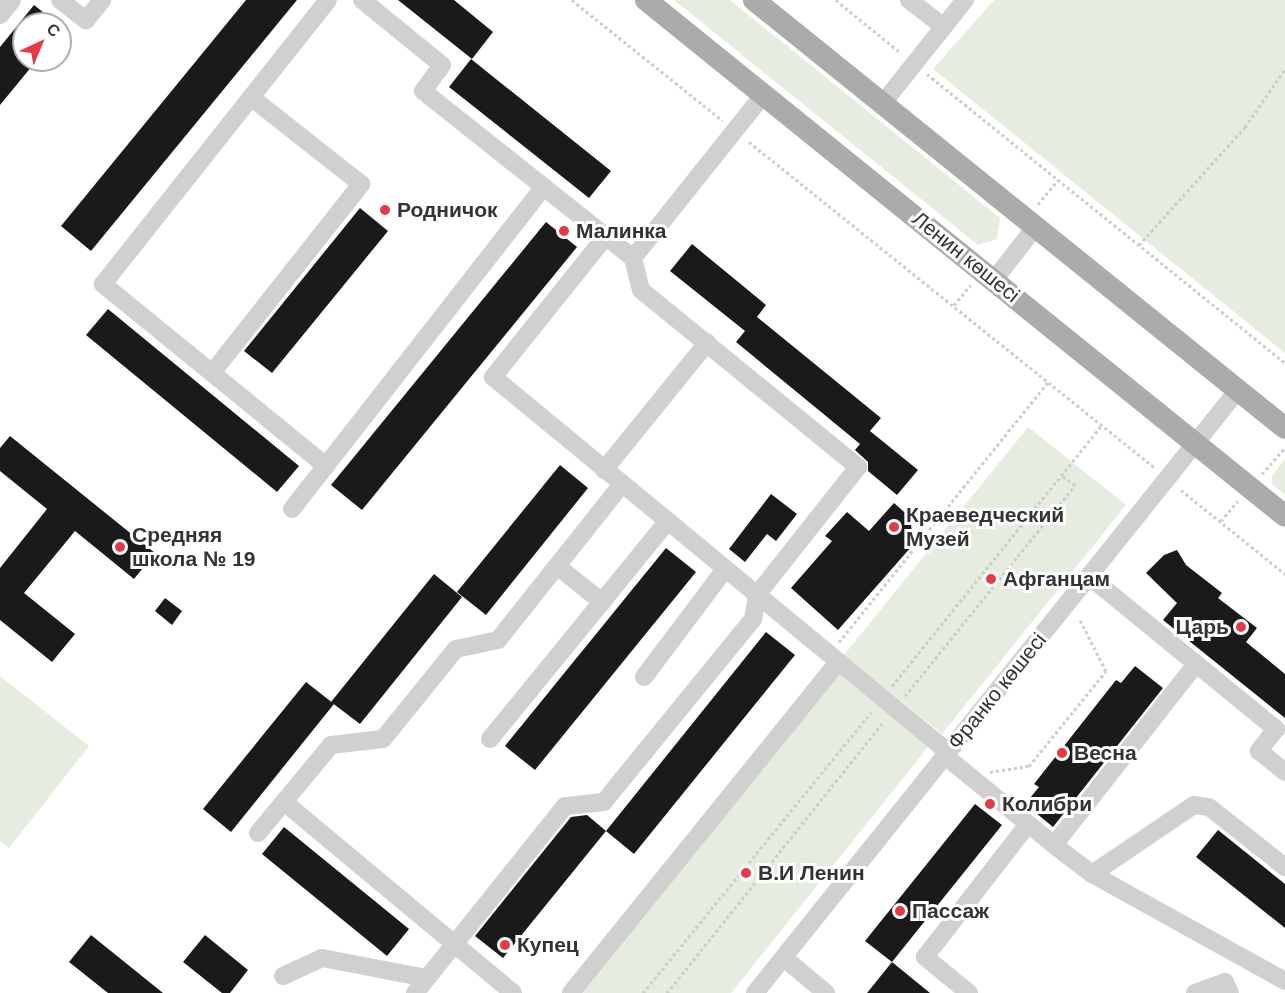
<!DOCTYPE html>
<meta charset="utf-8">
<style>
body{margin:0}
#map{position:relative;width:1285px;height:993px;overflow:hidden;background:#fff;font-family:Helvetica,sans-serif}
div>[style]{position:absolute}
.green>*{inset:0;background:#e6ecdf}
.building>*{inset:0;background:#1a1a1a}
.path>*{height:3px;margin-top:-1.5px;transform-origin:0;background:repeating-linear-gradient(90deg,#cdcdcd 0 3px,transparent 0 6px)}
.minor>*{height:18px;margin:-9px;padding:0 9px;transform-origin:9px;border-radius:9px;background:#d0d0d0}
.major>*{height:22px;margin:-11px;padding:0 11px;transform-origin:11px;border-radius:11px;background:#ababab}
.dots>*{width:16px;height:16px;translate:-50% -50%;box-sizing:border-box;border:3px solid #fff;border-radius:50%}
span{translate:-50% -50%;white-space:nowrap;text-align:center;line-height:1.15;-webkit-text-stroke:6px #fff;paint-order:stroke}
.poi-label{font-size:21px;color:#333;font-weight:700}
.left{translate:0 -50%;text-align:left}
.right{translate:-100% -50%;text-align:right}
.street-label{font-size:21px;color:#333}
.north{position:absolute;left:12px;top:12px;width:60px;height:60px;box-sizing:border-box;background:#fff;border:2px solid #adadad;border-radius:50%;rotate:44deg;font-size:16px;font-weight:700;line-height:24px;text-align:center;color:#333}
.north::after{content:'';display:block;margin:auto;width:21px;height:27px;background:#e63946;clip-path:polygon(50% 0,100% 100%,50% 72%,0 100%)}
</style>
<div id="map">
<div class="green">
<div style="clip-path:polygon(674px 0,730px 0,1000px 218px,997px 239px,978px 245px)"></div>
<div style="clip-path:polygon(994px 0,1285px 0,1285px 353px,933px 69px)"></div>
<div style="clip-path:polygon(1028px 427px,1126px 505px,942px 734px,844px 655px)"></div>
<div style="clip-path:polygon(1285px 459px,1285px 495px,1272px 484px,1272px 476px)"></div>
<div style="clip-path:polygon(839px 674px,928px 747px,731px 993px,583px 993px)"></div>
<div style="clip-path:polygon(0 676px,89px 746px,9px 848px,0 841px)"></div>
</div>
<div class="building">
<div style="clip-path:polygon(246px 0,297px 0,91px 251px,61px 226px)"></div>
<div style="clip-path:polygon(398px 0,454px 0,493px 32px,472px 59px)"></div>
<div style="clip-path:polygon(34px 5px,58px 24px,24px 24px,24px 60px,37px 60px,0 105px,0 47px)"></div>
<div style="clip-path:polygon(471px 59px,611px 171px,589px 198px,449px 87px)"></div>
<div style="clip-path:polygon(360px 208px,388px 231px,272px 373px,244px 351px)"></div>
<div style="clip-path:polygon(546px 222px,577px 247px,362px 510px,331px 485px)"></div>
<div style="clip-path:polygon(692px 244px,766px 305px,757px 317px,881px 418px,870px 431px,918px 470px,897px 495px,868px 471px,868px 462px,855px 450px,860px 444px,736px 342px,745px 331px,670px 271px)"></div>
<div style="clip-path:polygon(108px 309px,299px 466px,277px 492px,86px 335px)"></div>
<div style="clip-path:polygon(10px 436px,155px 553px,134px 579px,75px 531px,24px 593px,75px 634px,52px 662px,0 620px,0 568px,47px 509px,0 471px,0 448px)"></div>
<div style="clip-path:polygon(560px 465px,588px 488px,486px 615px,457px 592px)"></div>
<div style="clip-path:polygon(771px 494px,797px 514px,776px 541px,767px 534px,745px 562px,729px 549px)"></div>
<div style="clip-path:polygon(894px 503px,911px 518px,912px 546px,838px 630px,791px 588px,832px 541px,825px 536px,847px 512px,869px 531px)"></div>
<div style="clip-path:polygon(666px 548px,696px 572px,535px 770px,505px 746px)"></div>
<div style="clip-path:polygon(1177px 550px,1186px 565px,1222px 593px,1218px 598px,1257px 628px,1246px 642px,1285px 674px,1285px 718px,1163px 620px,1177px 603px,1146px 573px,1164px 555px)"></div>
<div style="clip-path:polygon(434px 574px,462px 597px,360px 724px,331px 702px)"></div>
<div style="clip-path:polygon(165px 598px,182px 611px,172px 625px,155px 611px)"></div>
<div style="clip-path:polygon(766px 632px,795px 655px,634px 854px,606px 831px)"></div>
<div style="clip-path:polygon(1135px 666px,1163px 688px,1053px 827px,1025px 804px,1039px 787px,1034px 784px,1116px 680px,1121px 683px)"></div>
<div style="clip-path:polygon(306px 682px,334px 704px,231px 832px,203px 809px)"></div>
<div style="clip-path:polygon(975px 804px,1002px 825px,892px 962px,865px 941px)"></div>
<div style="clip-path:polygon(587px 815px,606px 831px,503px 958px,475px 936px,571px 817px)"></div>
<div style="clip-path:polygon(284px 827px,409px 929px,387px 956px,262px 854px)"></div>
<div style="clip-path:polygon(1218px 830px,1285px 884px,1285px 928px,1196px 857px)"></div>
<div style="clip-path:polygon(91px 935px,163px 993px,108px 993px,69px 962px)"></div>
<div style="clip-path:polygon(205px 935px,248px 970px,230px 993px,222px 993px,183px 962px)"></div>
<div style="clip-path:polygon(892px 962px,930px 993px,867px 993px)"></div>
</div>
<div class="path">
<div style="left:572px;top:0;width:193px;rotate:38.7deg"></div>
<div style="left:836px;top:0;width:84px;rotate:39.2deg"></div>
<div style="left:927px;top:74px;width:460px;rotate:38.9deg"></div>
<div style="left:749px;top:142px;width:521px;rotate:38.76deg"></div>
<div style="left:1038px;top:204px;width:31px;rotate:-50deg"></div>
<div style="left:1139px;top:245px;width:159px;rotate:-48.1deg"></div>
<div style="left:1245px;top:127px;width:70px;rotate:-55.4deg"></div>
<div style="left:954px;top:305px;width:26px;rotate:-50deg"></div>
<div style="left:1262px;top:474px;width:35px;rotate:-49deg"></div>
<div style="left:1181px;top:490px;width:134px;rotate:38.9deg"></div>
<div style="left:1221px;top:521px;width:26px;rotate:-50deg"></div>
<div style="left:839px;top:642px;width:334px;rotate:-51.2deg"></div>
<div style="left:892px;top:686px;width:335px;rotate:-51.2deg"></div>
<div style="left:905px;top:696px;width:271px;rotate:-51.1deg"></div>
<div style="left:1075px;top:485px;width:16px;rotate:-145deg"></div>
<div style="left:990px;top:772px;width:39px;rotate:-9deg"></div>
<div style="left:1029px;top:766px;width:122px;rotate:-51deg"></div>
<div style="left:1106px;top:671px;width:59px;rotate:-117deg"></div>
<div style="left:643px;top:993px;width:362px;rotate:-50.9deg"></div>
<div style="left:667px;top:993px;width:347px;rotate:-51.4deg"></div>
</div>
<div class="minor">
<div style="left:60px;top:0;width:33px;rotate:38deg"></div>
<div style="left:86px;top:20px;width:26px;rotate:-51deg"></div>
<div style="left:362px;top:0;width:103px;rotate:39.1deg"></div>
<div style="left:442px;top:65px;width:32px;rotate:126deg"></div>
<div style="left:423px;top:91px;width:268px;rotate:38.5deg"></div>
<div style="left:633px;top:258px;width:33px;rotate:76deg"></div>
<div style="left:641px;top:290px;width:280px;rotate:39.2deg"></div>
<div style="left:858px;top:467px;width:163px;rotate:128.3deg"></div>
<div style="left:757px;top:595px;width:24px;rotate:99deg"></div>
<div style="left:753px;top:619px;width:236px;rotate:129.2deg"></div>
<div style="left:604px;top:802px;width:39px;rotate:174deg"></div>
<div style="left:565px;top:806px;width:240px;rotate:128.7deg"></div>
<div style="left:909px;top:0;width:44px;rotate:37.6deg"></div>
<div style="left:0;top:15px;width:19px;rotate:-51deg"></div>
<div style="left:883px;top:103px;width:132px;rotate:-51.5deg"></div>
<div style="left:606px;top:236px;width:181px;rotate:128.7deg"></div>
<div style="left:493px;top:377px;width:590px;rotate:39.49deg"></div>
<div style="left:633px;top:258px;width:210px;rotate:-51.4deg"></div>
<div style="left:994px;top:280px;width:68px;rotate:-52.1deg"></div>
<div style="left:212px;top:373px;width:241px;rotate:-51.7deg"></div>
<div style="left:361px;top:184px;width:140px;rotate:-141.7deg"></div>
<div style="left:326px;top:466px;width:288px;rotate:-140.8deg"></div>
<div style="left:103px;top:284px;width:362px;rotate:-51.6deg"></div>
<div style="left:604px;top:470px;width:164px;rotate:-51deg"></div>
<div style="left:292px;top:509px;width:409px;rotate:-52deg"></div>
<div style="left:557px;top:566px;width:58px;rotate:38.7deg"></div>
<div style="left:1089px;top:576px;width:242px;rotate:39.3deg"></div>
<div style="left:1276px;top:729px;width:28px;rotate:128deg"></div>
<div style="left:1259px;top:751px;width:33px;rotate:39deg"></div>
<div style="left:644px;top:677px;width:135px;rotate:-53.1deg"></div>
<div style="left:490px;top:739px;width:280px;rotate:-50.8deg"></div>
<div style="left:945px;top:756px;width:141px;rotate:39.2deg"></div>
<div style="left:1054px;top:845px;width:230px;rotate:-51.9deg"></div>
<div style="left:284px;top:802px;width:298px;rotate:39.8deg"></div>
<div style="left:258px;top:833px;width:114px;rotate:-50.3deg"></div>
<div style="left:331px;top:745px;width:52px;rotate:-6.6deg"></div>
<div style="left:383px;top:739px;width:116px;rotate:-51deg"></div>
<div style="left:456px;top:649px;width:43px;rotate:-12.1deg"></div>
<div style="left:498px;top:640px;width:199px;rotate:-51.5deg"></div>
<div style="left:1054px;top:845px;width:48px;rotate:37.3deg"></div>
<div style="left:1092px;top:874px;width:221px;rotate:29deg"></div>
<div style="left:1092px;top:874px;width:123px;rotate:-34.1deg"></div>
<div style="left:1194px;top:805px;width:15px;rotate:8deg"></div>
<div style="left:1209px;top:807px;width:97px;rotate:38.3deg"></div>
<div style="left:784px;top:958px;width:55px;rotate:39.8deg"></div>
<div style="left:283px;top:976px;width:43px;rotate:-24.8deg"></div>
<div style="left:322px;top:958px;width:107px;rotate:10.8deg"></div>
<div style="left:571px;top:993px;width:424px;rotate:-51.1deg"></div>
<div style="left:755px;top:993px;width:773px;rotate:-51.31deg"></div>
<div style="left:969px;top:993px;width:57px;rotate:-140.7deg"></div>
<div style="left:925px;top:957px;width:168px;rotate:-52.2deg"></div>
<div style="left:1195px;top:993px;width:32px;rotate:-20deg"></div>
<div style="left:1225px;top:982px;width:12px;rotate:66deg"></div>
</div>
<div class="major">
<div style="left:646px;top:0;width:821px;rotate:38.92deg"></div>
<div style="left:754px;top:0;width:682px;rotate:38.87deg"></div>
</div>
<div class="dots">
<div style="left:385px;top:210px;background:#e63946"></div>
<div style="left:564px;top:231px;background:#e63946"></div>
<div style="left:894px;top:527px;background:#e63946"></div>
<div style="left:120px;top:547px;background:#e63946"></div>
<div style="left:991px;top:579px;background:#e63946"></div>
<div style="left:1241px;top:627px;background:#e63946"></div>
<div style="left:1062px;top:753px;background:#e63946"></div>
<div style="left:990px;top:804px;background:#e63946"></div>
<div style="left:746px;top:873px;background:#e63946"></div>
<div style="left:900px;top:911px;background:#e63946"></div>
<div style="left:505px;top:945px;background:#e63946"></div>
</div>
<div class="poi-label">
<span class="left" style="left:397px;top:210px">Родничок</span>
<span class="left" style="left:576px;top:231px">Малинка</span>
<span class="left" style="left:906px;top:527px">Краеведческий<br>Музей</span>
<span class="left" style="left:132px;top:547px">Средняя<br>школа № 19</span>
<span class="left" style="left:1003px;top:579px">Афганцам</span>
<span class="right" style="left:1229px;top:627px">Царь</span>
<span class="left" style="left:1074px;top:753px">Весна</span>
<span class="left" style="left:1002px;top:804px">Колибри</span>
<span class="left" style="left:758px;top:873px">В.И Ленин</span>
<span class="left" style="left:912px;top:911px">Пассаж</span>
<span class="left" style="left:517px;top:945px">Купец</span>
</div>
<div class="street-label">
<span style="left:966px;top:257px;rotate:39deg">Ленин көшесі</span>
<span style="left:997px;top:691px;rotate:-51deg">Франко көшесі</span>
</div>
<div class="north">С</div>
</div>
